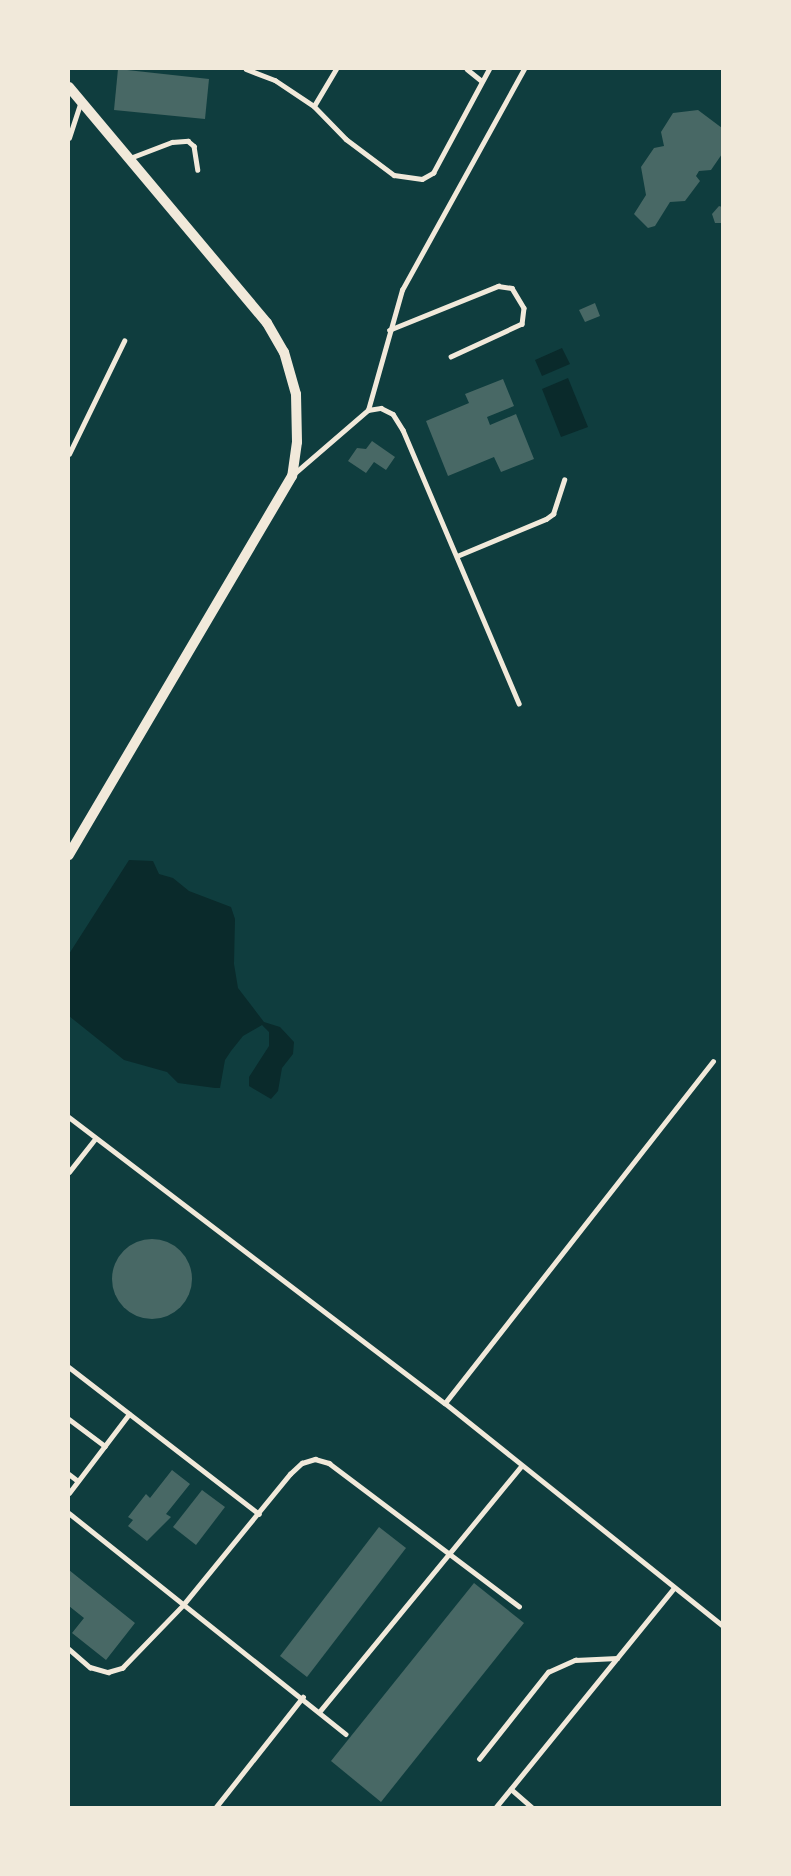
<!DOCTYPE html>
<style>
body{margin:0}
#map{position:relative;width:791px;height:1876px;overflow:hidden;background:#0f3d3e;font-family:Rubik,sans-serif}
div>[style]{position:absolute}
.water>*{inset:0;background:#0a2a2b}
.building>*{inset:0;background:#486865}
.round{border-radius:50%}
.service>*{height:4.5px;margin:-2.25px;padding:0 2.25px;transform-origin:2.25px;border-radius:2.25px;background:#f1e9da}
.tertiary>*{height:10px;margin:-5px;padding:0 5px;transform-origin:5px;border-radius:5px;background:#f1e9da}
span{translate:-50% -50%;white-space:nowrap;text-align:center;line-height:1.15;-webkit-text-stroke:4.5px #f1e9da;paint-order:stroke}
.frame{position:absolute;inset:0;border:70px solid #f1e9da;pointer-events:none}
</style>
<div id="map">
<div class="water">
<div style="clip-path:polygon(562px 348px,570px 364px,542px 376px,535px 360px)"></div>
<div style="clip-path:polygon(568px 378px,588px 427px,561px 437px,542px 389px)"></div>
<div style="clip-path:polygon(129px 860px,153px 861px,159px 874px,173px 878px,189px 891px,231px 907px,235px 919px,234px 964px,238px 988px,264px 1022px,280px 1027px,294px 1042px,293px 1054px,282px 1068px,278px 1091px,271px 1099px,249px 1086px,249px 1077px,269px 1046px,269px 1032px,262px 1025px,243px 1036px,231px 1051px,225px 1060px,220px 1088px,215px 1088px,178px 1083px,167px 1072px,124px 1060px,69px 1016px,69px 954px)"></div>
</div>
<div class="building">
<div style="clip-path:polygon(118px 69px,209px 79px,205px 119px,114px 110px)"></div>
<div style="clip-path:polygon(698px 110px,722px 128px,722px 154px,711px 170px,699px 171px,696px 176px,700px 181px,685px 201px,670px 202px,655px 226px,648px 228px,634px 214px,646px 195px,641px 167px,654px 148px,664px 146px,661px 132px,673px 113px)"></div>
<div style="clip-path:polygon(719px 206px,722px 207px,722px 223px,715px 223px,712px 214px)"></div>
<div style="clip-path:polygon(595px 303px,600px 316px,585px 322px,579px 310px)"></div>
<div style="clip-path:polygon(503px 379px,514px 406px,487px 417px,490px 425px,516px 414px,534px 459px,501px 472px,494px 457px,448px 476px,426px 421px,469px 403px,465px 394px)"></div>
<div style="clip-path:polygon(372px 441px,395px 457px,386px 470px,374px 462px,366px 473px,348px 461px,357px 448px,366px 449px)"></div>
<div class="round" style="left:112px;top:1239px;width:80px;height:80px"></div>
<div style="clip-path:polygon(172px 1470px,190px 1484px,166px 1514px,171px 1517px,147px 1541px,128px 1526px,133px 1520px,128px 1517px,146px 1494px,150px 1498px)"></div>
<div style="clip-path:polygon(202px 1490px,225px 1507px,196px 1545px,173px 1527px)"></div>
<div style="clip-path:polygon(379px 1527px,406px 1548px,307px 1677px,280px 1656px)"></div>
<div style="clip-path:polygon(69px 1570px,135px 1623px,106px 1660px,72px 1633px,84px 1618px,69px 1606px)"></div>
<div style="clip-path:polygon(474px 1583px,524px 1623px,381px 1802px,331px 1761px)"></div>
</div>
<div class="service">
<div style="left:246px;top:69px;width:31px;rotate:21deg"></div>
<div style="left:275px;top:80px;width:47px;rotate:33.7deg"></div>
<div style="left:314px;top:106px;width:43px;rotate:-59.3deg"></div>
<div style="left:467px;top:69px;width:19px;rotate:39deg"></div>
<div style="left:314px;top:106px;width:46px;rotate:45.9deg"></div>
<div style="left:346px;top:139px;width:60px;rotate:36.9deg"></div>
<div style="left:394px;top:175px;width:28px;rotate:8deg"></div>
<div style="left:422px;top:179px;width:13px;rotate:-29deg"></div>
<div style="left:433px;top:173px;width:118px;rotate:-61.7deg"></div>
<div style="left:69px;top:138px;width:38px;rotate:-72deg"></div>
<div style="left:130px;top:158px;width:45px;rotate:-20.9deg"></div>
<div style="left:172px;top:142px;width:16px;rotate:-4deg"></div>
<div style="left:188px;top:141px;width:8px;rotate:40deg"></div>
<div style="left:194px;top:146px;width:24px;rotate:81deg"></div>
<div style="left:389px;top:330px;width:118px;rotate:-22deg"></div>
<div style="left:498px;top:286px;width:14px;rotate:8deg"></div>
<div style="left:512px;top:288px;width:23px;rotate:59deg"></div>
<div style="left:524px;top:308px;width:16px;rotate:97deg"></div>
<div style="left:522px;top:324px;width:78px;rotate:155.1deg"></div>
<div style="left:368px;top:410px;width:125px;rotate:-74.2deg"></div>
<div style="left:402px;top:290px;width:252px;rotate:-61.1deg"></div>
<div style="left:69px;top:454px;width:126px;rotate:-64deg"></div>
<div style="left:295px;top:473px;width:96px;rotate:-40.8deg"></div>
<div style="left:368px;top:410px;width:13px;rotate:-9deg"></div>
<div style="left:381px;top:408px;width:13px;rotate:27deg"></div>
<div style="left:393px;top:414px;width:19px;rotate:58deg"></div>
<div style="left:403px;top:430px;width:297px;rotate:67deg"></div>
<div style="left:457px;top:556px;width:96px;rotate:-22.6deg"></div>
<div style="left:546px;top:519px;width:9px;rotate:-36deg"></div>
<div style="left:553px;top:514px;width:36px;rotate:-72deg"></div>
<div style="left:69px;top:1117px;width:472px;rotate:37.3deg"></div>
<div style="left:445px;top:1403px;width:355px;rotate:38.7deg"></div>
<div style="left:69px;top:1172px;width:42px;rotate:-51.8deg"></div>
<div style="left:69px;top:1367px;width:240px;rotate:37.7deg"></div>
<div style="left:445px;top:1403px;width:434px;rotate:-51.9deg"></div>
<div style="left:69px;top:1419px;width:45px;rotate:36.9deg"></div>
<div style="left:69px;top:1474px;width:11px;rotate:38deg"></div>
<div style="left:69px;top:1493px;width:99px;rotate:-52.8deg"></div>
<div style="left:69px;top:1513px;width:354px;rotate:38.6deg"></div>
<div style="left:69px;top:1649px;width:28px;rotate:41deg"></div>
<div style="left:90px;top:1667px;width:19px;rotate:16deg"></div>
<div style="left:108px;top:1672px;width:15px;rotate:-16deg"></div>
<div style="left:122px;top:1668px;width:88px;rotate:-45.9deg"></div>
<div style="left:183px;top:1605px;width:169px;rotate:-50.8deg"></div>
<div style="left:290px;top:1474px;width:16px;rotate:-43deg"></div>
<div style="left:302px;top:1463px;width:14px;rotate:-17deg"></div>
<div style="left:315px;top:1459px;width:15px;rotate:16deg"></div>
<div style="left:329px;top:1463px;width:238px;rotate:37deg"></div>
<div style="left:320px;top:1711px;width:317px;rotate:-50.6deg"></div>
<div style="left:479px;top:1759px;width:111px;rotate:-51.6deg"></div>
<div style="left:548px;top:1672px;width:30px;rotate:-24deg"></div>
<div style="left:575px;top:1660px;width:42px;rotate:-2.7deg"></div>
<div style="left:511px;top:1789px;width:28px;rotate:41deg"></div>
<div style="left:216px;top:1807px;width:140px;rotate:-51.7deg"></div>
<div style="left:496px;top:1807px;width:282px;rotate:-50.9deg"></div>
</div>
<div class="tertiary">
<div style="left:69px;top:87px;width:308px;rotate:50deg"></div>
<div style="left:267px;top:323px;width:34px;rotate:60deg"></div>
<div style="left:284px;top:352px;width:44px;rotate:74.1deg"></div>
<div style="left:296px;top:394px;width:48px;rotate:88.8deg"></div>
<div style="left:297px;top:442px;width:34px;rotate:98deg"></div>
<div style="left:292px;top:476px;width:440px;rotate:120.5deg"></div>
</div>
<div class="frame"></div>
</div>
